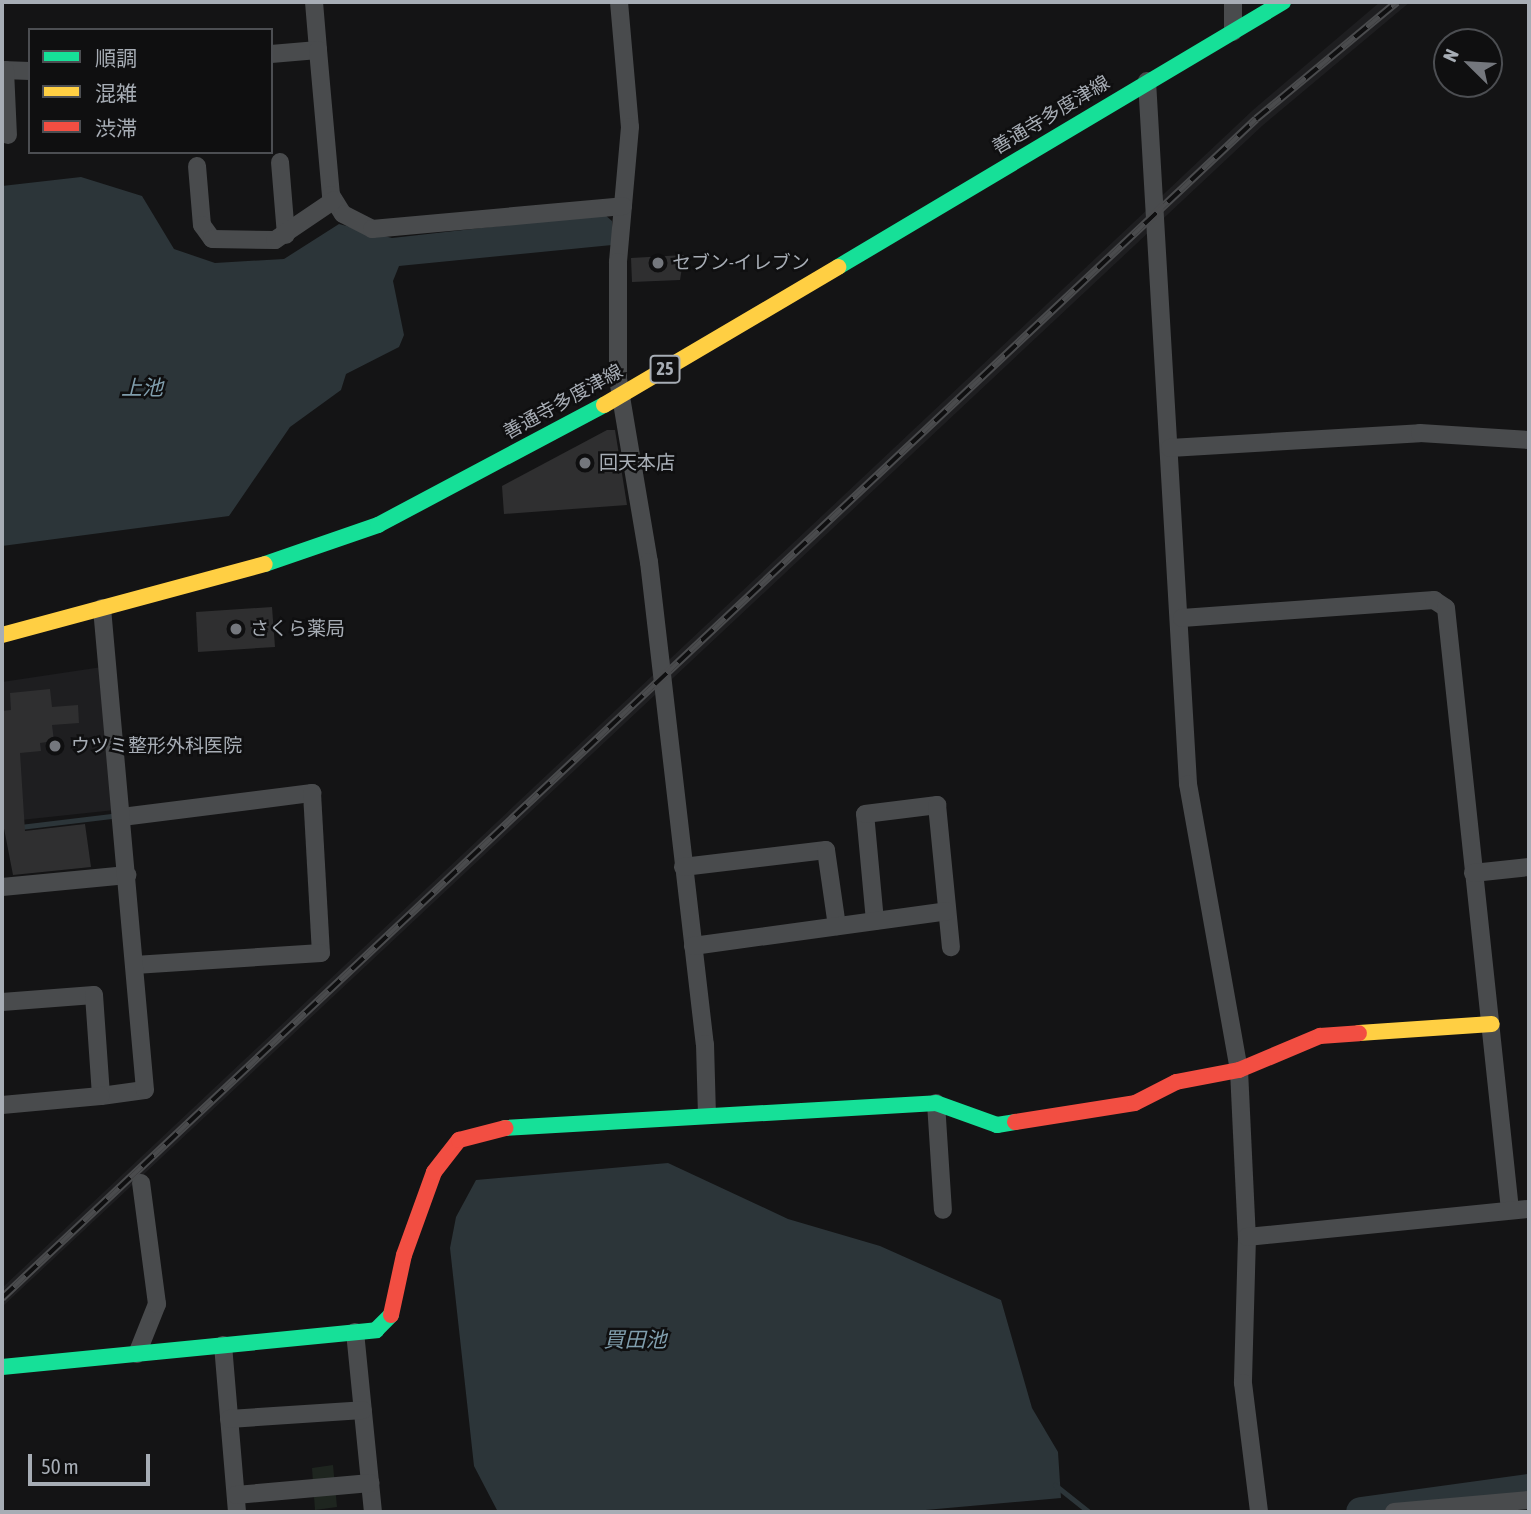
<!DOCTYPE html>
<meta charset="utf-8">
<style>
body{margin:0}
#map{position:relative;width:1531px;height:1514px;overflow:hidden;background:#141415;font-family:"Asap Condensed","Noto Sans JP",sans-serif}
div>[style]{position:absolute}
.built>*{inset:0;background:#1e1e20}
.green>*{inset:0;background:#1e251f}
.water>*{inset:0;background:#2c3539}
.stream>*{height:5px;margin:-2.5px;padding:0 2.5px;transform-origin:2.5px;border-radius:2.5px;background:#2c3539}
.river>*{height:30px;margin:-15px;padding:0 15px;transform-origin:15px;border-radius:15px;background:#2c3539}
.building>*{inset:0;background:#2f2f30}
.street>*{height:18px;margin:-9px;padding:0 9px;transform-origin:9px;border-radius:9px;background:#494b4d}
.fast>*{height:16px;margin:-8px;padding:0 8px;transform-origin:8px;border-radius:8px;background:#16e098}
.slow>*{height:16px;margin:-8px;padding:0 8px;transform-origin:8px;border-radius:8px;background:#ffcf43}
.jam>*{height:16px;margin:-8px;padding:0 8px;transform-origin:8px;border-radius:8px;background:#f24e42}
.rail>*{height:8px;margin-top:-4px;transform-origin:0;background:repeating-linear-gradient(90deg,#0f0f10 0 16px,#4a4b4d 0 32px);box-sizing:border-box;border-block:2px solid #4a4b4d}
.dots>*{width:19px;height:19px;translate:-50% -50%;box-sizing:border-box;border:4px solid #0f0f10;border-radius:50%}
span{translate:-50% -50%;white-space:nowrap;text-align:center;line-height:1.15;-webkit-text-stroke:5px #0f0f10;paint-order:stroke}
.shield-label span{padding:2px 5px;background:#0f0f10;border:2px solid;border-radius:5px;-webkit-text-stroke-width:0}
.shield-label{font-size:18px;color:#a7adb5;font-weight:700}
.street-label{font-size:19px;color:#a7adb5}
.poi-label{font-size:19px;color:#a7adb5}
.left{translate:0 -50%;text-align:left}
.water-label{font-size:21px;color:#809ead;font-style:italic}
.frame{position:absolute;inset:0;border:4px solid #a7adb5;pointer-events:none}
.legend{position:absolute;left:28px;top:28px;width:245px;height:126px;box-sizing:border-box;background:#0f0f10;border:2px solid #4c4e52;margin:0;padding:9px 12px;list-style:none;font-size:21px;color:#a7adb5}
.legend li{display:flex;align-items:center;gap:14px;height:35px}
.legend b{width:35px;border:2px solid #4c4e52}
.north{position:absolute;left:1433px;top:28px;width:70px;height:70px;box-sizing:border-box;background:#0f0f10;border:2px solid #4c4e52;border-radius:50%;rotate:294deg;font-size:19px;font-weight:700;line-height:28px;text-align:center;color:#a7adb5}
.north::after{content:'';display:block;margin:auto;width:24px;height:32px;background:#74777d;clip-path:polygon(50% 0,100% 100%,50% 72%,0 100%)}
.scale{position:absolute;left:28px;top:1454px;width:122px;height:32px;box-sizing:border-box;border:4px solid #a7adb5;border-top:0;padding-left:9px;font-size:21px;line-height:24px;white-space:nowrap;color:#a7adb5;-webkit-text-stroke:5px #0f0f10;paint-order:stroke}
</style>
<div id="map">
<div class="built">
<div style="clip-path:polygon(1380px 2px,1410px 2px,1262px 126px,2px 1307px,2px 1288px,1253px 110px)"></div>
<div style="clip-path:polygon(102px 667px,115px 810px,2px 822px,2px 682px)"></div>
</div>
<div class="green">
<div style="clip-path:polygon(333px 1465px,337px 1507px,315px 1510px,312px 1468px)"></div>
</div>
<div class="water">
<div style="clip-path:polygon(81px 177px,142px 196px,174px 249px,215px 263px,284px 259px,339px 224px,392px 238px,604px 214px,612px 221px,612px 245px,399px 266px,393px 281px,404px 335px,399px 347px,346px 374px,341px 390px,290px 427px,229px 516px,2px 546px,2px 186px)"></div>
<div style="clip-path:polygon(668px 1163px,788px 1219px,880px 1246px,1001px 1300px,1032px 1408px,1058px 1452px,1061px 1498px,903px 1512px,498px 1512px,474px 1466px,450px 1248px,456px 1217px,476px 1180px)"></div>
</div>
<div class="stream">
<div style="left:20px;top:827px;width:92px;rotate:-6.9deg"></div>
<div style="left:1055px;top:1485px;width:43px;rotate:38.5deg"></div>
</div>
<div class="river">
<div style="left:1361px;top:1512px;width:170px;rotate:-7.8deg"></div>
</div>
<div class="building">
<div style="clip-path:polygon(684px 255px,680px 280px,632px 282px,631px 258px)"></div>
<div style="clip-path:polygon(607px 430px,615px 430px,627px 505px,504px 514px,502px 486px)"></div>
<div style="clip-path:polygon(272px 607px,275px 647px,198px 652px,196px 612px)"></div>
<div style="clip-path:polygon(50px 689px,52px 707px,78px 705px,79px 723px,52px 725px,54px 741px,40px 743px,41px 751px,20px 753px,25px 831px,85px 824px,91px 867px,13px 875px,2px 818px,2px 711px,11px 710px,10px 693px)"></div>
</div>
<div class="street">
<div style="left:314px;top:2px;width:48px;rotate:85.2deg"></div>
<div style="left:619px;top:2px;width:125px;rotate:85deg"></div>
<div style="left:630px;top:127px;width:136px;rotate:95.1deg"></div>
<div style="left:618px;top:262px;width:117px;rotate:90deg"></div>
<div style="left:618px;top:379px;width:186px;rotate:80.4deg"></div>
<div style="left:649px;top:562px;width:485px;rotate:83.4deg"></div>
<div style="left:705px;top:1044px;width:71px;rotate:88.4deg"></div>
<div style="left:1233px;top:32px;width:30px;rotate:-90deg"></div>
<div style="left:271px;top:54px;width:47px;rotate:-4.9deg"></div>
<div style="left:318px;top:50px;width:146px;rotate:84.9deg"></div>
<div style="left:331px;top:195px;width:22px;rotate:58deg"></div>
<div style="left:343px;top:214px;width:33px;rotate:27deg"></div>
<div style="left:372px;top:229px;width:252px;rotate:-5.2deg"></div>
<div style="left:2px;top:70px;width:28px;rotate:2deg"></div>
<div style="left:5px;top:70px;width:65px;rotate:87.4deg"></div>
<div style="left:1147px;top:81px;width:704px;rotate:86.66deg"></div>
<div style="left:1188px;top:784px;width:291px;rotate:79.9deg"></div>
<div style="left:1239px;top:1070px;width:167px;rotate:87.3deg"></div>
<div style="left:1247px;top:1237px;width:146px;rotate:91.6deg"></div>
<div style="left:1243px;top:1383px;width:130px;rotate:82.9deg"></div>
<div style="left:280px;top:162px;width:73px;rotate:85.3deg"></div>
<div style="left:197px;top:166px;width:59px;rotate:85.2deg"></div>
<div style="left:202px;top:225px;width:17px;rotate:54deg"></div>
<div style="left:212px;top:239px;width:63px;rotate:0.9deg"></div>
<div style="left:275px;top:240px;width:71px;rotate:-34.1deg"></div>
<div style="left:1170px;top:448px;width:250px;rotate:-3.4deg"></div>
<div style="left:1420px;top:433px;width:109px;rotate:3.7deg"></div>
<div style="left:1182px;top:618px;width:253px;rotate:-4.1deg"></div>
<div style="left:1434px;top:600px;width:14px;rotate:34deg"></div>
<div style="left:1446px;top:608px;width:605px;rotate:83.93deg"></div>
<div style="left:122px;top:817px;width:192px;rotate:-7.2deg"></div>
<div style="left:312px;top:793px;width:160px;rotate:86.8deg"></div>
<div style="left:321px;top:953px;width:187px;rotate:176.3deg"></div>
<div style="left:683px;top:867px;width:144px;rotate:-6.8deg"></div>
<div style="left:826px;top:850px;width:77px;rotate:81.8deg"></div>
<div style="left:1473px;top:873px;width:56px;rotate:-6.1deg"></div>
<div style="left:2px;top:887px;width:126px;rotate:-5.5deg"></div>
<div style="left:875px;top:921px;width:107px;rotate:-95.3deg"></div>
<div style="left:865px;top:814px;width:73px;rotate:-7.1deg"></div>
<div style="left:937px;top:805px;width:143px;rotate:84.4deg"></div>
<div style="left:693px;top:946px;width:256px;rotate:-7.8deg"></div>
<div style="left:2px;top:1002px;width:92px;rotate:-4.4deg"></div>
<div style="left:94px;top:995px;width:101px;rotate:86deg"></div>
<div style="left:101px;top:1096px;width:44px;rotate:-7.8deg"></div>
<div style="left:145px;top:1090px;width:484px;rotate:-95.1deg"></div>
<div style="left:936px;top:1103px;width:107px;rotate:86.3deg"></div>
<div style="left:2px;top:1105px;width:99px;rotate:-5.2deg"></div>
<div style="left:1247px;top:1237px;width:283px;rotate:-5.7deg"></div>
<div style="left:355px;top:1332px;width:181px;rotate:84.3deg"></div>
<div style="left:223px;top:1345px;width:168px;rotate:85.2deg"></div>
<div style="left:137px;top:1354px;width:54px;rotate:-68.2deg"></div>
<div style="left:157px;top:1304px;width:122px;rotate:-97.5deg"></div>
<div style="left:229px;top:1419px;width:134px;rotate:-3.8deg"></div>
<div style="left:236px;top:1495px;width:135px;rotate:-5.1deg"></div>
<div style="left:1394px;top:1512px;width:136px;rotate:-5.1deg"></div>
</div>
<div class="fast">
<div style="left:838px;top:267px;width:518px;rotate:-30.77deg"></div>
<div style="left:265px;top:564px;width:120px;rotate:-19deg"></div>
<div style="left:378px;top:525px;width:256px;rotate:-28deg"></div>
<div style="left:505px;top:1128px;width:432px;rotate:-3.3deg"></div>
<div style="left:936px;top:1103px;width:65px;rotate:19.8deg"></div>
<div style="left:997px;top:1125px;width:18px;rotate:-9deg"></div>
<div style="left:2px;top:1367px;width:376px;rotate:-5.6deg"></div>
<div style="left:376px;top:1330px;width:21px;rotate:-45deg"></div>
</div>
<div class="slow">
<div style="left:604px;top:405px;width:272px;rotate:-30.5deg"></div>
<div style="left:2px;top:635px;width:272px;rotate:-15.1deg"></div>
<div style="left:1359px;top:1033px;width:133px;rotate:-3.9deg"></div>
</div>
<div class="jam">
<div style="left:1015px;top:1122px;width:121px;rotate:-9deg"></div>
<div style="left:1135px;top:1103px;width:46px;rotate:-27.1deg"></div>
<div style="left:1176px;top:1082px;width:64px;rotate:-10.8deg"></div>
<div style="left:1239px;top:1070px;width:88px;rotate:-22.8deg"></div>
<div style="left:1320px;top:1036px;width:39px;rotate:-4deg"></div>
<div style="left:391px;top:1315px;width:61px;rotate:-77.8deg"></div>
<div style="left:404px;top:1255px;width:88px;rotate:-70.1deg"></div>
<div style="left:434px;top:1172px;width:41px;rotate:-52deg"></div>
<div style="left:459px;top:1140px;width:48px;rotate:-14.6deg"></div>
</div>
<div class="rail">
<div style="left:2px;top:1298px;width:1721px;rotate:-43.23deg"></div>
<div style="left:1256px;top:119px;width:183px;rotate:-39.7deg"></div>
</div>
<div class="dots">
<div style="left:658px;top:263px;background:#74777d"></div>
<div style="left:585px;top:463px;background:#74777d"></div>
<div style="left:236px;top:629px;background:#74777d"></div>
<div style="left:55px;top:746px;background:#74777d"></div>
</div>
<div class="shield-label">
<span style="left:665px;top:369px">25</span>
</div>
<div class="street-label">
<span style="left:1051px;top:115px;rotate:-31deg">善通寺多度津線</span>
<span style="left:563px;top:402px;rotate:-29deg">善通寺多度津線</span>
</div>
<div class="poi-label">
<span class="left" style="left:672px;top:263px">セブン-イレブン</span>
<span class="left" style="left:599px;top:463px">回天本店</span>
<span class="left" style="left:250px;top:629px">さくら薬局</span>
<span class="left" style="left:71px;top:746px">ウツミ整形外科医院</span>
</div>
<div class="water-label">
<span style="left:142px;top:387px">上池</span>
<span style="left:635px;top:1339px">買田池</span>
</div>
<div class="frame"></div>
<ul class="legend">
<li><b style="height:9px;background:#16e098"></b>順調</li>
<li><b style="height:9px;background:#ffcf43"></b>混雑</li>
<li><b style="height:9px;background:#f24e42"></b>渋滞</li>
</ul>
<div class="north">N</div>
<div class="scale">50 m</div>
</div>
